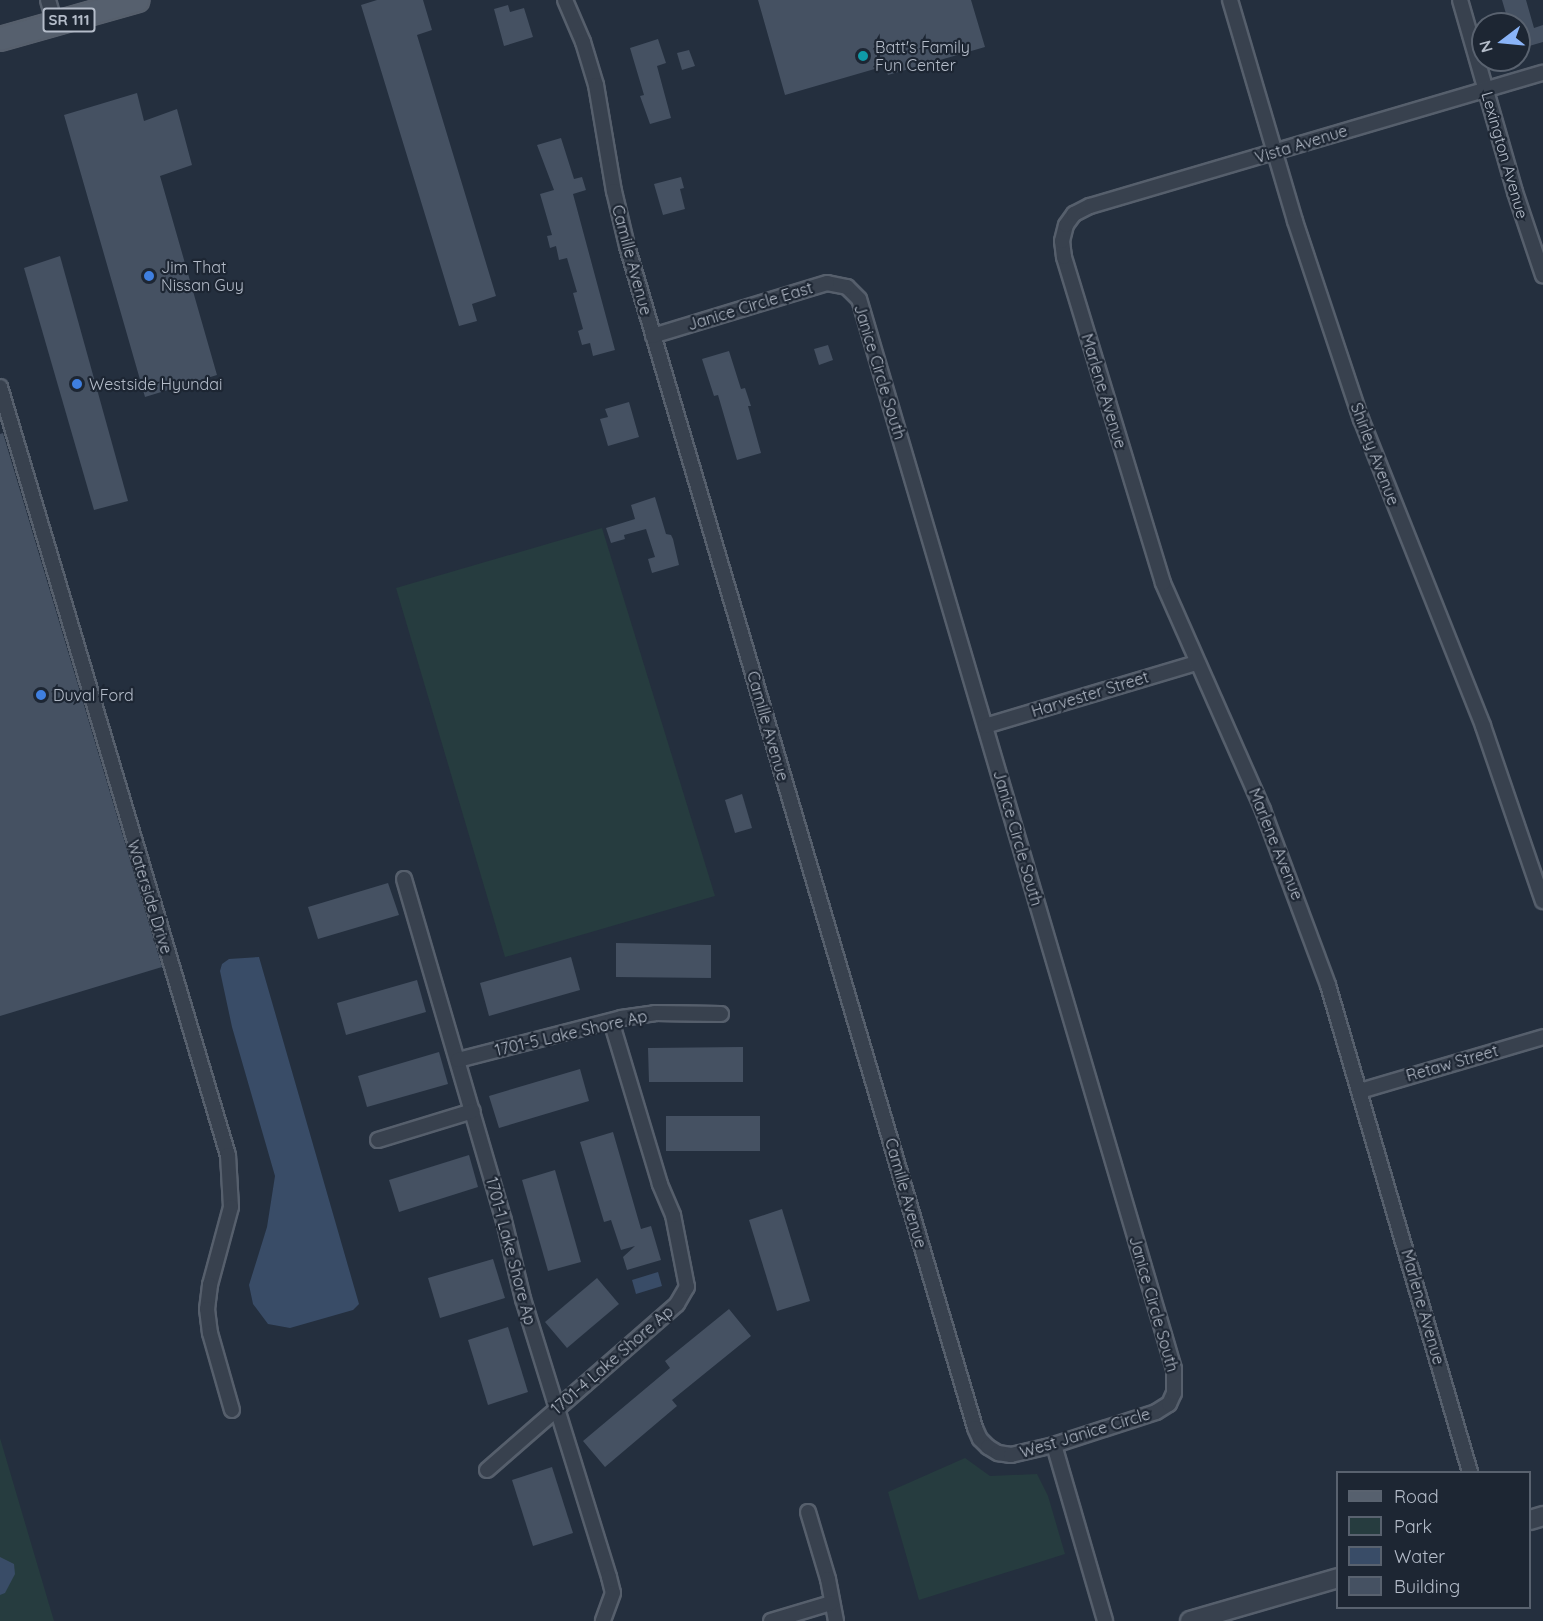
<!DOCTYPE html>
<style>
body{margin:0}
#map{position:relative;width:1543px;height:1621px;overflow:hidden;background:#242f3e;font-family:Quicksand,sans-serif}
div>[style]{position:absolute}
.green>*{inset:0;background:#263c3f}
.water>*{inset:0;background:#394c67}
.building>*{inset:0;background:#455162}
.roads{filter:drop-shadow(2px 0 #565f6c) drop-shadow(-2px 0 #565f6c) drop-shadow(0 2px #565f6c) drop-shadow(0 -2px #565f6c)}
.minor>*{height:14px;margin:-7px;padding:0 7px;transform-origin:7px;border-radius:7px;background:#38414e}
.tertiary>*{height:18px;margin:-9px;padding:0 9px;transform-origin:9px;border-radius:9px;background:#38414e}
.primary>*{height:22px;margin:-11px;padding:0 11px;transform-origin:11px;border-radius:11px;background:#56606e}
.dots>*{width:16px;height:16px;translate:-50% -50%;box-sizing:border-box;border:3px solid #1d2633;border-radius:50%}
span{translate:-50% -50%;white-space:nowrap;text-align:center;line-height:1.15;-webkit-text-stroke:4.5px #1d2633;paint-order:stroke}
.shield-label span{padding:2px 4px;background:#1d2633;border:2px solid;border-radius:4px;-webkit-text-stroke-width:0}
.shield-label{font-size:15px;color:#b4bcc9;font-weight:700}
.poi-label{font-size:16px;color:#b4bcc9}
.left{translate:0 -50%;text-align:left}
.street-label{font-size:16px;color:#b4bcc9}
.legend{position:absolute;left:1336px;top:1471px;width:195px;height:138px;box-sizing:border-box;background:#1d2633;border:2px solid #59626f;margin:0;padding:8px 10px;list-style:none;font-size:18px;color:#b4bcc9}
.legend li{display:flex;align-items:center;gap:12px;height:30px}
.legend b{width:30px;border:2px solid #59626f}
.north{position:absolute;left:1471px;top:12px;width:60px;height:60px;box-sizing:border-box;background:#1d2633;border:2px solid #59626f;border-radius:50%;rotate:254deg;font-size:16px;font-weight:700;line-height:24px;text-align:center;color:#b4bcc9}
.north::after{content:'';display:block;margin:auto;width:21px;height:27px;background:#8ab4f8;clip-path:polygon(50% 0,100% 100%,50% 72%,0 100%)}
</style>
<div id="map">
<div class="green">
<div style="clip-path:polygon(602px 528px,715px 896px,505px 957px,396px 588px)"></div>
<div style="clip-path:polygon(0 1438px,46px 1594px,54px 1621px,0 1621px)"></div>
<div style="clip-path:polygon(965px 1458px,990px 1476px,1037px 1474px,1048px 1496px,1065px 1554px,919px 1600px,888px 1492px)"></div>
</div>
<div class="water">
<div style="clip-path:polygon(259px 957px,359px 1304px,353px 1310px,290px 1328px,268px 1324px,253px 1304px,249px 1285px,267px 1227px,275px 1176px,232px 1027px,220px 971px,222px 964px,229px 959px)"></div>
<div style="clip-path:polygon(658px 1272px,662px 1286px,636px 1294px,632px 1280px)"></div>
<div style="clip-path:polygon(0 1557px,14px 1564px,15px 1574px,5px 1593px,0 1595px)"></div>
</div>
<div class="building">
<div style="clip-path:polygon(377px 0,423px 0,432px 30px,417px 35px,496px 296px,472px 304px,477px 321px,459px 326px,361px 5px)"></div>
<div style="clip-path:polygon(758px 0,971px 0,985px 47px,888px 75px,885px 66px,785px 95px)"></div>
<div style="clip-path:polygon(1502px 0,1526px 0,1534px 28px,1543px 25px,1543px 42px,1519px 49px,1519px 24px,1509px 24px)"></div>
<div style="clip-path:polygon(508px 5px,510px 12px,524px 8px,533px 37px,504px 46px,494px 9px)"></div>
<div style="clip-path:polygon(658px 39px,666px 63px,657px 66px,671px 118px,650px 124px,640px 96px,644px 95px,630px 48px)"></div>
<div style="clip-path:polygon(689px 50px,695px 66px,682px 70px,677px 53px)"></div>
<div style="clip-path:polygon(137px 93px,144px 121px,177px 109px,192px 165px,160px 176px,217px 375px,145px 397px,64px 115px)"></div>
<div style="clip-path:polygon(561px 138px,574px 179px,582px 177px,586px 190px,573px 194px,615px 350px,593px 356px,590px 343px,582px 345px,578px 331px,583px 329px,573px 293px,577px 292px,567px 258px,559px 260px,556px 246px,550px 248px,547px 236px,552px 235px,540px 194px,554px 190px,537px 145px)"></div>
<div style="clip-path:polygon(681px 177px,684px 188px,680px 189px,685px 209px,663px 215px,654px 184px)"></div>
<div style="clip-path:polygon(60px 256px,128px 501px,94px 510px,24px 268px)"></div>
<div style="clip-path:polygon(828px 345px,833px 360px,819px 365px,814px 349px)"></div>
<div style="clip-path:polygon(729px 351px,741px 389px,745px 388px,751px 406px,748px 406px,761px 453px,737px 460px,718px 395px,714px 396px,702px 359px)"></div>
<div style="clip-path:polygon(629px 402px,639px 437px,608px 446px,600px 419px,608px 417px,605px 409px)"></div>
<div style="clip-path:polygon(3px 433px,162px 967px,0 1016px,0 434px)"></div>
<div style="clip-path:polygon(655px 497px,666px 534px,671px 535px,673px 539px,679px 565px,652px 573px,648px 559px,655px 557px,646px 529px,624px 535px,625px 539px,611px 543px,606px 528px,635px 519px,631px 505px)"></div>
<div style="clip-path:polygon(742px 794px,752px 828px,735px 833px,725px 800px)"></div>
<div style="clip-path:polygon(388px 883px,399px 915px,318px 939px,308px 907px)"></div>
<div style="clip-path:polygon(616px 943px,711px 945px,711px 978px,616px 977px)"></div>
<div style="clip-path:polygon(571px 957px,580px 990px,489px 1016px,480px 983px)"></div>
<div style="clip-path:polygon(417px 980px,426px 1012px,346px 1035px,337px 1003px)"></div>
<div style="clip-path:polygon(743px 1047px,743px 1082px,649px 1082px,648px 1048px)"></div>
<div style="clip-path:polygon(439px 1052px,448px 1084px,367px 1107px,358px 1076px)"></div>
<div style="clip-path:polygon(580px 1069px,589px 1101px,499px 1128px,489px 1096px)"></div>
<div style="clip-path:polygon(666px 1116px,760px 1116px,760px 1151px,666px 1151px)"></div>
<div style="clip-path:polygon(613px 1132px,641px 1229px,651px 1226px,661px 1260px,627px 1270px,623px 1257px,635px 1246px,621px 1250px,611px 1220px,604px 1222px,580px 1142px)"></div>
<div style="clip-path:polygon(469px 1155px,478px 1187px,399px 1212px,389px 1180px)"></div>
<div style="clip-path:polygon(555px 1170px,581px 1262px,548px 1271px,522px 1180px)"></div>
<div style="clip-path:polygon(782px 1209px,810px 1301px,777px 1311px,749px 1220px)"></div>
<div style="clip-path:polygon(493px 1259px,505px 1298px,440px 1318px,428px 1278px)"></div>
<div style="clip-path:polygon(597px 1278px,619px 1304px,567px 1348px,545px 1322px)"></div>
<div style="clip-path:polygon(729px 1309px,751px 1336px,672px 1400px,677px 1406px,605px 1467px,583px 1441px,670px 1368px,665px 1361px)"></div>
<div style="clip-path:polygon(508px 1327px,528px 1392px,488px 1405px,468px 1340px)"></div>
<div style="clip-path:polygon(552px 1467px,573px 1533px,533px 1546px,512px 1480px)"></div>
</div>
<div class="roads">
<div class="minor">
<div style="left:48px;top:0;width:25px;rotate:74deg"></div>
<div style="left:565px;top:0;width:46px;rotate:66.8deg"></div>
<div style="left:583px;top:42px;width:45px;rotate:73.2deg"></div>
<div style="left:596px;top:85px;width:108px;rotate:80.4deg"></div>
<div style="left:614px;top:191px;width:57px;rotate:76.7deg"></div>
<div style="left:627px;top:246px;width:1232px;rotate:73.59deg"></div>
<div style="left:975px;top:1428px;width:12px;rotate:66deg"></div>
<div style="left:980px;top:1439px;width:11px;rotate:45deg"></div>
<div style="left:988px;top:1447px;width:12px;rotate:31deg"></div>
<div style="left:998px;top:1453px;width:13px;rotate:9deg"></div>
<div style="left:1011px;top:1455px;width:44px;rotate:-13.1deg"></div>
<div style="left:1054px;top:1445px;width:107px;rotate:-17.9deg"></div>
<div style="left:1156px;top:1412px;width:15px;rotate:-32deg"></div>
<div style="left:1169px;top:1404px;width:12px;rotate:-66deg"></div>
<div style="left:1174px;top:1393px;width:24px;rotate:-90deg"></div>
<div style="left:1174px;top:1369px;width:1115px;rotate:-106.4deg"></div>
<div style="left:859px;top:299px;width:17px;rotate:-135deg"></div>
<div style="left:847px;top:287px;width:20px;rotate:-169deg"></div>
<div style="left:827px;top:283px;width:182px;rotate:163.1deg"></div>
<div style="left:1230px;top:0;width:230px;rotate:73.6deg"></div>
<div style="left:1295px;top:221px;width:209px;rotate:71.6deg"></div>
<div style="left:1361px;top:419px;width:330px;rotate:68.3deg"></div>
<div style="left:1483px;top:726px;width:185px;rotate:71.1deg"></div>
<div style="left:1460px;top:0;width:200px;rotate:74deg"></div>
<div style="left:1515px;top:192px;width:88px;rotate:71.4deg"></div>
<div style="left:0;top:387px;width:801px;rotate:73.47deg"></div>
<div style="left:228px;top:1155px;width:52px;rotate:86.7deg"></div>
<div style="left:231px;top:1207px;width:81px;rotate:105.1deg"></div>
<div style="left:210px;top:1285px;width:24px;rotate:97deg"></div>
<div style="left:207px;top:1309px;width:24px;rotate:83deg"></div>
<div style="left:210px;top:1333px;width:80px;rotate:74.1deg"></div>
<div style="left:985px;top:726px;width:220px;rotate:-16.6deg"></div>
<div style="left:404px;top:879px;width:356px;rotate:73.7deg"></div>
<div style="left:504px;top:1221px;width:80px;rotate:76.3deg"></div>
<div style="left:523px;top:1299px;width:291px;rotate:72.8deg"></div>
<div style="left:609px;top:1577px;width:16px;rotate:76deg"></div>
<div style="left:613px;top:1593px;width:30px;rotate:110deg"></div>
<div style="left:458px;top:1060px;width:168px;rotate:-14.4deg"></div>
<div style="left:621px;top:1018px;width:34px;rotate:-8deg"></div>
<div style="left:655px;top:1013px;width:66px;rotate:0.9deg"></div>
<div style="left:1360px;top:1091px;width:191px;rotate:-16.4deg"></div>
<div style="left:378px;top:1140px;width:99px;rotate:-17deg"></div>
<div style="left:1054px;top:1445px;width:183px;rotate:73.8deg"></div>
<div style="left:487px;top:1470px;width:252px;rotate:-41.1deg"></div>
<div style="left:677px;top:1304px;width:20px;rotate:-60deg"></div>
<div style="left:687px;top:1287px;width:73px;rotate:-101deg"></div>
<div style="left:673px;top:1215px;width:34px;rotate:-113deg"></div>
<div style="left:660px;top:1184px;width:170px;rotate:-106.7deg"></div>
<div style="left:1470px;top:1472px;width:507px;rotate:-106.26deg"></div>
<div style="left:1328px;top:985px;width:187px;rotate:-110.4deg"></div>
<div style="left:1263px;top:810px;width:248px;rotate:-113.8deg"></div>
<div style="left:1163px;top:583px;width:341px;rotate:-106.9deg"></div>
<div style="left:1064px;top:257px;width:16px;rotate:-97deg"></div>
<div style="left:1062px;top:241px;width:16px;rotate:-76deg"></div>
<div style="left:1066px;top:225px;width:14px;rotate:-54deg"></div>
<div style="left:1074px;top:214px;width:18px;rotate:-27deg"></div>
<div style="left:1090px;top:206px;width:472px;rotate:-16.4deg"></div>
<div style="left:808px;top:1512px;width:70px;rotate:73.4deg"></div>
<div style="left:828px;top:1579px;width:43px;rotate:79.2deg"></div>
<div style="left:771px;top:1621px;width:63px;rotate:-16.7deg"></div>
</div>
<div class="tertiary">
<div style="left:1530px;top:1520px;width:14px;rotate:-17deg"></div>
<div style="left:1190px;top:1621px;width:154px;rotate:-16.2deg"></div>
</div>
<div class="primary">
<div style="left:0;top:39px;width:143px;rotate:-15.8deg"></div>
</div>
</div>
<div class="dots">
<div style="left:863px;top:56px;background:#0f9aa8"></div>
<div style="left:149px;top:276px;background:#3f7fe0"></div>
<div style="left:77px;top:384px;background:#3f7fe0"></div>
<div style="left:41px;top:695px;background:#3f7fe0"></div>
</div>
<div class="shield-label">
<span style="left:69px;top:20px">SR 111</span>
</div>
<div class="poi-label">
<span class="left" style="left:875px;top:56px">Batt's Family<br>Fun Center</span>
<span class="left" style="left:161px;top:276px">Jim That<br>Nissan Guy</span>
<span class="left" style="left:89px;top:384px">Westside Hyundai</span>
<span class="left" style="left:53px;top:695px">Duval Ford</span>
</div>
<div class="street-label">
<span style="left:1301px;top:144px;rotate:-17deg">Vista Avenue</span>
<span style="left:1505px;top:155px;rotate:74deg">Lexington Avenue</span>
<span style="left:632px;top:260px;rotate:75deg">Camille Avenue</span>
<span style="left:750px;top:306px;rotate:-17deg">Janice Circle East</span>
<span style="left:880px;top:372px;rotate:73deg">Janice Circle South</span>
<span style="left:1104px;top:391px;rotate:73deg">Marlene Avenue</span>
<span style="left:1375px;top:454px;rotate:69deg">Shirley Avenue</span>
<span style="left:1090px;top:694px;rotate:-17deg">Harvester Street</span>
<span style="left:768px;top:726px;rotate:74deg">Camille Avenue</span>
<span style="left:1018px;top:838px;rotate:74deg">Janice Circle South</span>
<span style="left:1276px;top:844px;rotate:68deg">Marlene Avenue</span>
<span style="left:150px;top:897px;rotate:73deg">Waterside Drive</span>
<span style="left:571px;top:1033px;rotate:-13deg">1701-5 Lake Shore Ap</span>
<span style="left:1452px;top:1063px;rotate:-16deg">Retaw Street</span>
<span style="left:906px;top:1193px;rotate:74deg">Camille Avenue</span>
<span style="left:511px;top:1251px;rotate:75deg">1701-1 Lake Shore Ap</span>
<span style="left:1154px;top:1304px;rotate:74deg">Janice Circle South</span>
<span style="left:1423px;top:1307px;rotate:74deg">Marlene Avenue</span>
<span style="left:612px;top:1360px;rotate:-41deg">1701-4 Lake Shore Ap</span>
<span style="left:1085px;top:1433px;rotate:-17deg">West Janice Circle</span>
</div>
<ul class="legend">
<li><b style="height:8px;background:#56606e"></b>Road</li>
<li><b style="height:16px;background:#263c3f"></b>Park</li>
<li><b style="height:16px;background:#394c67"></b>Water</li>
<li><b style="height:16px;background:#455162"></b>Building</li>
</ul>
<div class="north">N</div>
</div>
